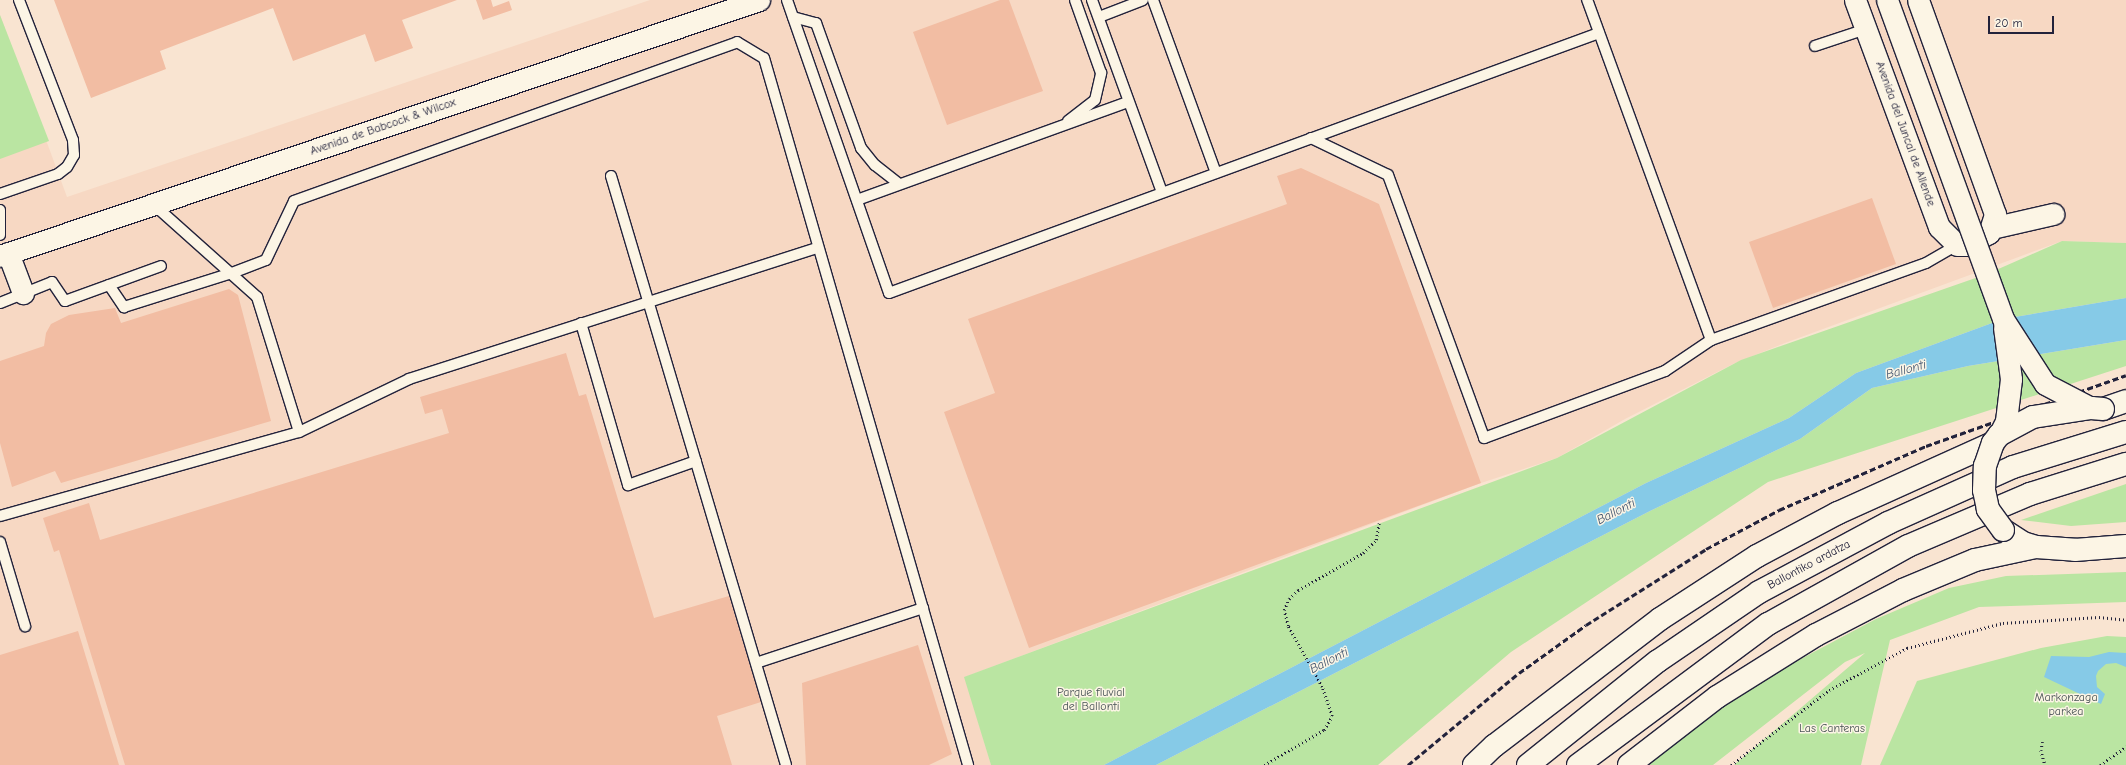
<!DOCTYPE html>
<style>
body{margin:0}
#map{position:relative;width:2126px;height:765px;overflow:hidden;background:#f9e4d1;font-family:"Comic Neue",sans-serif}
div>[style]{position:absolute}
.built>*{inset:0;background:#f7d8c3}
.green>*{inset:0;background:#bae5a2}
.water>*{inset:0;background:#86cae7}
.building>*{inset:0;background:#f2bda3}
.path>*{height:2.5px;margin-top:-1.25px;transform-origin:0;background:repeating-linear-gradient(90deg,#22223b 0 1px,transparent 0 4px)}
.roads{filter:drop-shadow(1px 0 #22223b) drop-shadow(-1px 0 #22223b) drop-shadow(0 1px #22223b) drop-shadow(0 -1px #22223b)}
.lane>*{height:10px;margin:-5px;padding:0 5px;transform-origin:5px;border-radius:5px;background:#fcf5e5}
.street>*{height:21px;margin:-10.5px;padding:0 10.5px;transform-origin:10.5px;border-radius:10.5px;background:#fcf5e5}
.secondary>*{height:22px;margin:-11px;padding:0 11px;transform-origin:11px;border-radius:11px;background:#fcf5e5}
.primary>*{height:22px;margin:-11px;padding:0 11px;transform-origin:11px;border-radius:11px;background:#fcf5e5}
.rail>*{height:3px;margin-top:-1.5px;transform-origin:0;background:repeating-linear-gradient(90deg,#22223b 0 6px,transparent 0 9px)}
.bridges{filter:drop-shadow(1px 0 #22223b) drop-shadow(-1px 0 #22223b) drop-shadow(0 1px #22223b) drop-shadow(0 -1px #22223b)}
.street-bridge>*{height:21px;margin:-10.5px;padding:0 10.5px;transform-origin:10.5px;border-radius:10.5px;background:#fcf5e5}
.secondary-bridge>*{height:22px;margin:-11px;padding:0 11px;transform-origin:11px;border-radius:11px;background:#fcf5e5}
span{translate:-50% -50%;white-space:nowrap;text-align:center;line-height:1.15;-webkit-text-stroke:3px #fcf5e5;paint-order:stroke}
.street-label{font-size:12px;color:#22223b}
.park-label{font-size:12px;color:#485355}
.water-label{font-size:13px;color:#40546f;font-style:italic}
.scale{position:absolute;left:1988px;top:16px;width:66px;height:18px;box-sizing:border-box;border:2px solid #22223b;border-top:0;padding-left:5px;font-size:12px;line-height:14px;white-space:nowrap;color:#22223b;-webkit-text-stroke:3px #fcf5e5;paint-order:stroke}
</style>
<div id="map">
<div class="built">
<div style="clip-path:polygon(650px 0,2126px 0,2126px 243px,2062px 241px,1785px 343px,1733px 364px,1625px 419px,1557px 458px,1481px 483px,965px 677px,991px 765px,0 765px,0 15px,67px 197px)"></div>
</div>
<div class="green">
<div style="clip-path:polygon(0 15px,49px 141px,0 159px)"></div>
<div style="clip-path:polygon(2062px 241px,2126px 243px,2126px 298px,2003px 319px,1856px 373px,1789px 418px,1646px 483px,1104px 765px,991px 765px,964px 677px,1557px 458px,1741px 360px,1987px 274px)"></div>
<div style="clip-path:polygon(2126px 340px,2126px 366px,1768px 482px,1511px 652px,1378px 765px,1156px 765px,1650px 511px,1800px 439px,1872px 388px,1968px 366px)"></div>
<div style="clip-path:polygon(2126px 484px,2126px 522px,2071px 526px,2021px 520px)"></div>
<div style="clip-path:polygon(2126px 572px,2126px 602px,1979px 607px,1890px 640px,1861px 765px,1734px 765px,1865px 653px,1845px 662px,1713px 765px,1647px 765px,1727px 698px,1876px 619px,1949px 588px,2006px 576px)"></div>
<div style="clip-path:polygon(2107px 636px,2126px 637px,2126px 765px,1880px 765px,1917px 681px,2041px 648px)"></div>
</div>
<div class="water">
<div style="clip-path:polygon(2126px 298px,2126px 340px,1968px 366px,1872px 388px,1800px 439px,1650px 511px,1156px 765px,1104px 765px,1646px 483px,1789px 418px,1856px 373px,2003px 319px)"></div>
<div style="clip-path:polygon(2109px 652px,2126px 653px,2126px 667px,2116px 663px,2106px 664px,2098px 671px,2096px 676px,2097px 687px,2105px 694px,2101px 704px,2044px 677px,2051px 656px,2089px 657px)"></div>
</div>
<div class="building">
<div style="clip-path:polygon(54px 0,457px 0,402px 20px,413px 48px,375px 62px,365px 34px,293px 61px,273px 8px,160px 51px,166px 69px,91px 98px)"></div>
<div style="clip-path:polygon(476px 0,491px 0,493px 7px,509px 1px,512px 10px,483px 20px)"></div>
<div style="clip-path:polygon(1000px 0,1009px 0,1043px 91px,947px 125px,913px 32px)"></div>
<div style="clip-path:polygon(1301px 168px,1379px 204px,1481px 483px,1029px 648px,944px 412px,995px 393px,968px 319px,1287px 204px,1277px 176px)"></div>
<div style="clip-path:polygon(1872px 198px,1896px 264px,1773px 308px,1749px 242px)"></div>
<div style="clip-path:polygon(229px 289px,238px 295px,271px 421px,61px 483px,55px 471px,12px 487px,0 443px,0 361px,44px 346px,46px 333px,51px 324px,69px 315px,115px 308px,121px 323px)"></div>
<div style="clip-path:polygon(566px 353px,579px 396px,586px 394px,654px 618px,729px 596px,761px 702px,717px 716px,732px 765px,125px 765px,59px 550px,54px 552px,43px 518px,89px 503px,100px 540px,449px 433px,442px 409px,425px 414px,420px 397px)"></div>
<div style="clip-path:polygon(78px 631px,119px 765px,0 765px,0 655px)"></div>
<div style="clip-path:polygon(918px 645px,952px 754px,929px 765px,806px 765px,802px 683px)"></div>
</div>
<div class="path">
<div style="left:2043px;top:742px;width:8px;rotate:104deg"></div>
<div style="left:2041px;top:750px;width:16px;rotate:75deg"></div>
<div style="left:1264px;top:765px;width:69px;rotate:-30.3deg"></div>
<div style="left:1324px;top:730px;width:16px;rotate:-60deg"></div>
<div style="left:1332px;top:716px;width:31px;rotate:-109deg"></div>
<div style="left:1322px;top:687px;width:70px;rotate:-119.1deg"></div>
<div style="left:1288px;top:626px;width:16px;rotate:-104deg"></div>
<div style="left:1284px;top:610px;width:12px;rotate:-66deg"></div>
<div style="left:1289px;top:599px;width:13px;rotate:-45deg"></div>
<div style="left:1298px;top:590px;width:75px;rotate:-29.6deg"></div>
<div style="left:1363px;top:553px;width:18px;rotate:-45deg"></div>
<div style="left:1376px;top:540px;width:17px;rotate:-80deg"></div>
<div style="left:1731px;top:765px;width:123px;rotate:-37.4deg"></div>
<div style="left:1829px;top:690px;width:89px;rotate:-28.3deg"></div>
<div style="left:1907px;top:648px;width:99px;rotate:-14.6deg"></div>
<div style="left:2003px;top:623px;width:96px;rotate:-3.6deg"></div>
<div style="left:2099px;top:617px;width:27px;rotate:6deg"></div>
<div style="left:2100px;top:765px;width:32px;rotate:-35deg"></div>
</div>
<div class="roads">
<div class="lane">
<div style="left:787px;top:0;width:310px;rotate:70.8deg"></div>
<div style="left:889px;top:293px;width:756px;rotate:-20.11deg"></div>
<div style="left:1092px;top:0;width:204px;rotate:70deg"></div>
<div style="left:1153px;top:0;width:184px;rotate:70deg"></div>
<div style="left:793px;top:17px;width:24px;rotate:15deg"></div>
<div style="left:816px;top:23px;width:133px;rotate:70.2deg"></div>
<div style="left:861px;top:148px;width:22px;rotate:51deg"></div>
<div style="left:875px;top:165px;width:31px;rotate:38deg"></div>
<div style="left:1099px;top:17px;width:47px;rotate:-21.1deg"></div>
<div style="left:1815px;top:46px;width:54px;rotate:-18.4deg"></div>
<div style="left:1068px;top:121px;width:34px;rotate:-38deg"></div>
<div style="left:1095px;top:100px;width:28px;rotate:-77deg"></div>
<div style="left:1101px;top:73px;width:77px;rotate:-109.6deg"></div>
<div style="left:1311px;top:138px;width:85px;rotate:25.7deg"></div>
<div style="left:1388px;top:175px;width:280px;rotate:69.9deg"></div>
<div style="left:1484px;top:438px;width:193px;rotate:-20.3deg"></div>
<div style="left:1665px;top:371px;width:55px;rotate:-34deg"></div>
<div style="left:1711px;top:340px;width:362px;rotate:-110deg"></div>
<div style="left:611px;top:176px;width:614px;rotate:73.45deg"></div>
<div style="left:0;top:194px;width:61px;rotate:-19deg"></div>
<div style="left:58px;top:174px;width:11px;rotate:-38deg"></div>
<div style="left:67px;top:167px;width:14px;rotate:-60deg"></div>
<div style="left:74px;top:155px;width:15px;rotate:-94deg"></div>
<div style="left:73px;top:140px;width:150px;rotate:-111.1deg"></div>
<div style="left:857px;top:200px;width:288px;rotate:-19.9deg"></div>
<div style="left:153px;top:204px;width:140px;rotate:41.8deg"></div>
<div style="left:257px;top:297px;width:141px;rotate:72.7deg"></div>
<div style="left:0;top:210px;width:25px;rotate:90deg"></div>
<div style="left:109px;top:285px;width:27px;rotate:56deg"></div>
<div style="left:124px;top:307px;width:113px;rotate:-17.5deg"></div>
<div style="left:232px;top:273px;width:36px;rotate:-21deg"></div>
<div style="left:266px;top:260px;width:65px;rotate:-64.6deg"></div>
<div style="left:294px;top:201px;width:471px;rotate:-19.7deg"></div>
<div style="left:737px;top:42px;width:31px;rotate:31deg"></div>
<div style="left:764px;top:58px;width:736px;rotate:73.9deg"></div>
<div style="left:0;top:303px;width:56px;rotate:-22deg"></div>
<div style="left:52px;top:282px;width:23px;rotate:56deg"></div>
<div style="left:65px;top:301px;width:102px;rotate:-20deg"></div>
<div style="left:581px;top:323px;width:169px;rotate:73.8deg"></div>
<div style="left:628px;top:485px;width:72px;rotate:-19.4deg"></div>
<div style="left:1711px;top:340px;width:228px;rotate:-19.7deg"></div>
<div style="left:1926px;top:263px;width:36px;rotate:-30deg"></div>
<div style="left:0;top:516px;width:311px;rotate:-15.7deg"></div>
<div style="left:299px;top:432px;width:122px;rotate:-25.7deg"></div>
<div style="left:409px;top:379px;width:429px;rotate:-17.8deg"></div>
<div style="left:0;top:542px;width:88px;rotate:73.4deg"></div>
<div style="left:756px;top:663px;width:176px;rotate:-18.2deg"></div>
</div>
<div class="street">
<div style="left:1855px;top:0;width:242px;rotate:69.7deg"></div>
<div style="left:1939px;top:227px;width:25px;rotate:45deg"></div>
<div style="left:1957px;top:245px;width:10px"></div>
<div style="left:1967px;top:245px;width:25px;rotate:-29deg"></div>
<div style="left:1989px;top:233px;width:20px;rotate:-72deg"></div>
<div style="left:1995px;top:214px;width:227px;rotate:-109.8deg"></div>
<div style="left:1992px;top:228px;width:63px;rotate:-12.9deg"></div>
<div style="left:8px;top:253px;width:43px;rotate:69.4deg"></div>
<div style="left:0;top:256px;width:801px;rotate:-18.64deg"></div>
</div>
<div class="secondary">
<div style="left:2003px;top:530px;width:24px;rotate:33deg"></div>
<div style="left:2023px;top:543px;width:14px;rotate:17deg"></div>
<div style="left:2036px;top:547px;width:39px;rotate:4deg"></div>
<div style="left:2075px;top:550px;width:51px;rotate:-4.5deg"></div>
</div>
<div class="primary">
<div style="left:2103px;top:409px;width:24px;rotate:-19deg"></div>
<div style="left:1474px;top:765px;width:28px;rotate:-44deg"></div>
<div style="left:1494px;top:746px;width:209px;rotate:-37.4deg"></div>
<div style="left:1660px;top:619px;width:116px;rotate:-33deg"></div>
<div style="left:1757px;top:556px;width:92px;rotate:-28deg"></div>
<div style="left:1838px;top:513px;width:170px;rotate:-24.3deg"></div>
<div style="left:1528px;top:765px;width:166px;rotate:-38.7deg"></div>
<div style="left:1658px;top:661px;width:122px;rotate:-34.3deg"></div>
<div style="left:1759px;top:592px;width:146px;rotate:-28.1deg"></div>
<div style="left:1888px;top:523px;width:137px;rotate:-24.1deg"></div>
<div style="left:2013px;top:467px;width:118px;rotate:-17.2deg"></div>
<div style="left:1578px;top:765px;width:237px;rotate:-36.6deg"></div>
<div style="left:1768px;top:624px;width:160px;rotate:-29.1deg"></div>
<div style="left:1908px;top:546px;width:133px;rotate:-23.1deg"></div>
<div style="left:2030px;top:494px;width:101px;rotate:-17.4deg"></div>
<div style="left:1629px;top:765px;width:111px;rotate:-37.7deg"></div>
<div style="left:1717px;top:697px;width:117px;rotate:-32.1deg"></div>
<div style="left:1816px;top:635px;width:98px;rotate:-27.3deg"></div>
<div style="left:1903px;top:590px;width:78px;rotate:-22.6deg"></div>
<div style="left:1975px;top:560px;width:62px;rotate:-12deg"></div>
</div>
</div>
<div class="rail">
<div style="left:1408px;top:765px;width:144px;rotate:-39.7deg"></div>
<div style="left:1519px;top:673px;width:82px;rotate:-35.6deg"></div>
<div style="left:1586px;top:625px;width:142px;rotate:-32.3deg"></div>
<div style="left:1706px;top:549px;width:83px;rotate:-28.1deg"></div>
<div style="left:1779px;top:510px;width:160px;rotate:-23.5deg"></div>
<div style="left:1926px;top:446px;width:212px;rotate:-19.5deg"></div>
</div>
<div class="bridges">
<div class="street-bridge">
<div style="left:1887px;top:0;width:339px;rotate:70deg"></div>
<div style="left:2003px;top:319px;width:77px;rotate:57.1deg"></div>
<div style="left:2045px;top:384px;width:52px;rotate:27.6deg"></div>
<div style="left:1999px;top:435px;width:16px;rotate:-63deg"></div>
<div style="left:2006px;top:421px;width:42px;rotate:-83.2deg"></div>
<div style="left:2011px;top:379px;width:52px;rotate:-97.7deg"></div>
</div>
<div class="secondary-bridge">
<div style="left:2003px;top:530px;width:26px;rotate:-126deg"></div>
<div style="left:1988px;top:509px;width:19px;rotate:-102deg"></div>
<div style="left:1984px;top:490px;width:24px;rotate:-88deg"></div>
<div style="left:1985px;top:466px;width:24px;rotate:-71deg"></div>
<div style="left:1993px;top:443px;width:10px;rotate:-53deg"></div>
<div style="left:1999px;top:435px;width:38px;rotate:-28deg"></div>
<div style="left:2033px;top:417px;width:59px;rotate:-8.8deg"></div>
<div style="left:2091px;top:408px;width:12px;rotate:5deg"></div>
</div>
</div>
<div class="street-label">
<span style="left:383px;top:127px;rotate:-19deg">Avenida de Babcock &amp; Wilcox</span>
<span style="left:1905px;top:134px;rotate:70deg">Avenida del Juncal de Allende</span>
<span style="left:1809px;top:565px;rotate:-28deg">Ballontiko ardatza</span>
</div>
<div class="park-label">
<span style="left:1091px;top:700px">Parque fluvial<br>del Ballonti</span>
<span style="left:2066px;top:705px">Markonzaga<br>parkea</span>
<span style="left:1832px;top:729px">Las Canteras</span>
</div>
<div class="water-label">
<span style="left:1906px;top:370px;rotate:-15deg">Ballonti</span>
<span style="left:1616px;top:512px;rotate:-27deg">Ballonti</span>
<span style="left:1329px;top:661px;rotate:-27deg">Ballonti</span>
</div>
<div class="scale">20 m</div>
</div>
